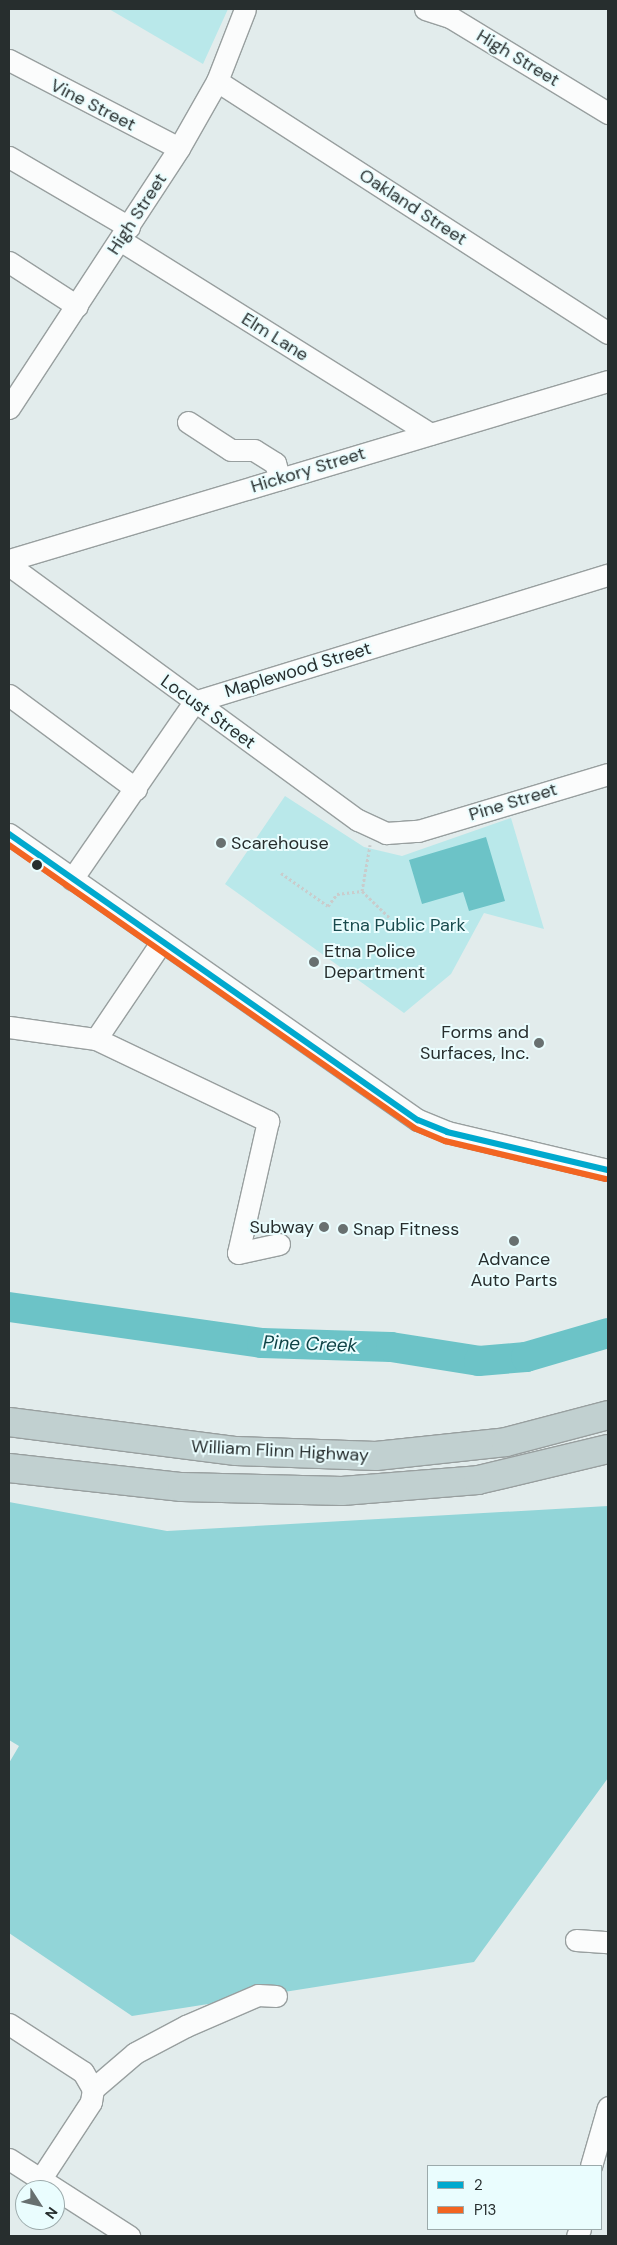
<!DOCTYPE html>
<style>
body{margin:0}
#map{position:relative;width:617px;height:2245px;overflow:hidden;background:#e2ecec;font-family:"DM Sans",sans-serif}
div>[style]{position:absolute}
.green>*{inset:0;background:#b9e8ea}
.forest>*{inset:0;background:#92d5d8}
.water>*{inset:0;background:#6cc3c7}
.river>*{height:30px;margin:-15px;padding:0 15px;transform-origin:15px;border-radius:15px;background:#6cc3c7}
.path>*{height:3px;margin-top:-1.5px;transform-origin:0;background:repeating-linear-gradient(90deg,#c9cccc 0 2.5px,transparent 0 5px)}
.roads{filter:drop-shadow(1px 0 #989f9f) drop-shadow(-1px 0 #989f9f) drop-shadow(0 1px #989f9f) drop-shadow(0 -1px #989f9f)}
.minor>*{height:21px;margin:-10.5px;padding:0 10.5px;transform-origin:10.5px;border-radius:10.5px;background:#fbfcfc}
.highway>*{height:28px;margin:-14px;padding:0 14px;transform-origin:14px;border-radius:14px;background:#c1d0d0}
.bus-1>*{height:6px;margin:-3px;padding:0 3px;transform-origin:3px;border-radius:3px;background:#00a9ce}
.bus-2>*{height:6px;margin:-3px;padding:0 3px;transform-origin:3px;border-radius:3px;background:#f26522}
.dots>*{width:14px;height:14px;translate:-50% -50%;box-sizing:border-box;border:2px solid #eafdfe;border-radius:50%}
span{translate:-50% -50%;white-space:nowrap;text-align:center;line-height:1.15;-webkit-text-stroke:4px #eafdfe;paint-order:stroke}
.street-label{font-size:18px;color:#272e2e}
.poi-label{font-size:18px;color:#272e2e}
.left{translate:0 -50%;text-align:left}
.right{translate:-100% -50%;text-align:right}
.park-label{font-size:18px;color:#184a4d}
.water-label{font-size:19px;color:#0f4346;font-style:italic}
.frame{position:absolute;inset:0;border:10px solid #272e2e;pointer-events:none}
.legend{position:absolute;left:427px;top:2165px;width:175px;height:65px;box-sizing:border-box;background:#eafdfe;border:1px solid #9caaab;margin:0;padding:6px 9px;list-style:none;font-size:15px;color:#272e2e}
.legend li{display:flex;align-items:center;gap:10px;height:25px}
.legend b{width:25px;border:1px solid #9caaab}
.north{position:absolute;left:15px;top:2180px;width:50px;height:50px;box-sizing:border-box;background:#eafdfe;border:1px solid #9caaab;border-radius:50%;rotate:125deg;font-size:14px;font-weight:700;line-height:20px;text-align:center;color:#272e2e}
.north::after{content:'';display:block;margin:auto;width:18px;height:22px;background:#687070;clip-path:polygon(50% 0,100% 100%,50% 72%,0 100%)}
</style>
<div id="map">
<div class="green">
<div style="clip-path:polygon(109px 9px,228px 9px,203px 64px)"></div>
<div style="clip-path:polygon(285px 796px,364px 847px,402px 856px,511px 818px,544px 929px,484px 913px,451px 974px,404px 1013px,225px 884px)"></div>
</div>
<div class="forest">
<div style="clip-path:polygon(9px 1502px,167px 1531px,608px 1506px,608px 1778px,474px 1962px,132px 2016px,9px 1933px,9px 1763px,19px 1746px,9px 1740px)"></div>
</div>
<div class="water">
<div style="clip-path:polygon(486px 837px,505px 901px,469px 911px,463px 892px,422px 904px,409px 860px)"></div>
</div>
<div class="river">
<div style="left:9px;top:1307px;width:256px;rotate:8.1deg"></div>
<div style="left:262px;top:1343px;width:129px;rotate:1.8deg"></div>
<div style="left:391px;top:1347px;width:89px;rotate:9deg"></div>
<div style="left:479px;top:1361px;width:47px;rotate:-4.9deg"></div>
<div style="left:526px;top:1357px;width:85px;rotate:-16.3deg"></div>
</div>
<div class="path">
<div style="left:281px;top:873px;width:57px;rotate:35.1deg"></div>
<div style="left:328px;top:906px;width:15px;rotate:-53deg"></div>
<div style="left:337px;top:894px;width:25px;rotate:-7deg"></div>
<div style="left:362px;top:891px;width:39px;rotate:44deg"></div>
<div style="left:362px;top:891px;width:47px;rotate:-80.1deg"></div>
</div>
<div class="roads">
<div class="minor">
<div style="left:425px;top:9px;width:26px;rotate:18deg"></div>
<div style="left:450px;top:17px;width:185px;rotate:31.3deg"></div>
<div style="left:9px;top:60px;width:191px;rotate:27.4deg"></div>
<div style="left:217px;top:81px;width:465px;rotate:32.8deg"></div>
<div style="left:9px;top:157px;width:139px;rotate:30.3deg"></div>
<div style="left:120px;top:240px;width:366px;rotate:32deg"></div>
<div style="left:9px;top:262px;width:81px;rotate:32.9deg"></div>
<div style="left:9px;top:408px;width:311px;rotate:-56.8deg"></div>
<div style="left:179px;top:148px;width:77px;rotate:-60.4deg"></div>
<div style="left:217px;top:81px;width:77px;rotate:-68.7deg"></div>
<div style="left:188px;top:422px;width:51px;rotate:33.1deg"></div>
<div style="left:231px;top:450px;width:23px"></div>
<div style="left:254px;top:450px;width:25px;rotate:32deg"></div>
<div style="left:275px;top:463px;width:17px;rotate:73deg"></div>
<div style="left:9px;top:560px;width:625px;rotate:-16.64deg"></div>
<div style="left:9px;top:565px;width:432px;rotate:36.2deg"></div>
<div style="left:358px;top:820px;width:31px;rotate:25deg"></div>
<div style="left:386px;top:833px;width:32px;rotate:-4deg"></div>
<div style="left:418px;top:831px;width:198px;rotate:-16.7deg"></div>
<div style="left:9px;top:695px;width:158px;rotate:36.5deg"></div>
<div style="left:9px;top:834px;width:499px;rotate:35deg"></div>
<div style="left:418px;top:1120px;width:31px;rotate:22deg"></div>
<div style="left:447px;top:1132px;width:165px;rotate:13.3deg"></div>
<div style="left:72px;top:879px;width:215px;rotate:-55.4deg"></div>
<div style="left:194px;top:702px;width:433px;rotate:-17.1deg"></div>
<div style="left:9px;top:1027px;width:88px;rotate:7.9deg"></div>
<div style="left:96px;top:1039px;width:118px;rotate:-56deg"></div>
<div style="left:96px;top:1039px;width:191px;rotate:25.5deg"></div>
<div style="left:268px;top:1121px;width:135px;rotate:102.8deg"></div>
<div style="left:238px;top:1253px;width:42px;rotate:-12.4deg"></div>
<div style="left:576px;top:1940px;width:32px;rotate:4deg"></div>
<div style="left:9px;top:2024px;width:88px;rotate:33deg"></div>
<div style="left:83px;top:2072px;width:20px;rotate:60deg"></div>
<div style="left:93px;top:2089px;width:13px;rotate:99deg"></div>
<div style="left:91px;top:2102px;width:93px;rotate:123.2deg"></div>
<div style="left:93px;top:2089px;width:55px;rotate:-40.6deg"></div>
<div style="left:135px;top:2053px;width:58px;rotate:-27.9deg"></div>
<div style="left:186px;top:2026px;width:78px;rotate:-23.3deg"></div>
<div style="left:258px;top:1995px;width:18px;rotate:3deg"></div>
<div style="left:9px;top:2159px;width:143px;rotate:32.7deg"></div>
<div style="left:591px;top:2166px;width:61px;rotate:-73.9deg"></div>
<div style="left:577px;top:2236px;width:8px;rotate:-67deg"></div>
</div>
<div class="highway">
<div style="left:9px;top:1422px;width:229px;rotate:7.3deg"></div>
<div style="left:236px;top:1451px;width:140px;rotate:2deg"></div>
<div style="left:376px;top:1456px;width:131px;rotate:-6.1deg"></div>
<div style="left:506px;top:1442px;width:106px;rotate:-14.8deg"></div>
<div style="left:9px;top:1468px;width:174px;rotate:6.3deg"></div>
<div style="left:182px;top:1487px;width:160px;rotate:1.4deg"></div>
<div style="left:342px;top:1491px;width:136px;rotate:-4.6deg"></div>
<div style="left:478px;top:1480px;width:134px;rotate:-13.4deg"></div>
</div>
</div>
<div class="bus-1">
<div style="left:9px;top:834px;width:499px;rotate:35deg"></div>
<div style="left:418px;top:1120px;width:31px;rotate:22deg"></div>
<div style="left:447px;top:1132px;width:165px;rotate:13.3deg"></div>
</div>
<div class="bus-2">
<div style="left:9px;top:845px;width:494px;rotate:34.9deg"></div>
<div style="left:414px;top:1128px;width:34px;rotate:23deg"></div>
<div style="left:445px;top:1141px;width:165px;rotate:13.3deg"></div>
</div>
<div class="dots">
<div style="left:221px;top:843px;background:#687070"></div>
<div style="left:37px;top:865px;background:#272e2e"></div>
<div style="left:314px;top:962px;background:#687070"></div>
<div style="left:539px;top:1043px;background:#687070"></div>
<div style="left:324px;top:1227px;background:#687070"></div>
<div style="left:343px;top:1229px;background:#687070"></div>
<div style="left:514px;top:1241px;background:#687070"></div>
</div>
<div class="street-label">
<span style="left:518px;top:58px;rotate:31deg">High Street</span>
<span style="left:93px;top:105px;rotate:27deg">Vine Street</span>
<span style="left:413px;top:207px;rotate:33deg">Oakland Street</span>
<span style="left:137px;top:214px;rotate:-57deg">High Street</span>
<span style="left:275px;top:337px;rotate:32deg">Elm Lane</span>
<span style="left:308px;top:470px;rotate:-17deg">Hickory Street</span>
<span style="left:298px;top:670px;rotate:-17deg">Maplewood Street</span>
<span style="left:208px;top:712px;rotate:36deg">Locust Street</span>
<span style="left:513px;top:802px;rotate:-17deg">Pine Street</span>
<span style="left:280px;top:1451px;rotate:3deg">William Flinn Highway</span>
</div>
<div class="poi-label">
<span class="left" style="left:231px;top:843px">Scarehouse</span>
<span class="left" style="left:324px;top:962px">Etna Police<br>Department</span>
<span class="right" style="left:529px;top:1043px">Forms and<br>Surfaces, Inc.</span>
<span class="right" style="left:314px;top:1227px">Subway</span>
<span class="left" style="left:353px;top:1229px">Snap Fitness</span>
<span style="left:514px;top:1270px">Advance<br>Auto Parts</span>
</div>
<div class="park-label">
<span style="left:399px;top:925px">Etna Public Park</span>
</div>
<div class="water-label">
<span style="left:310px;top:1344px;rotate:2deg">Pine Creek</span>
</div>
<div class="frame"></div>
<ul class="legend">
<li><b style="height:6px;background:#00a9ce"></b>2</li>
<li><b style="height:6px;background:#f26522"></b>P13</li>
</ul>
<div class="north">N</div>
</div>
